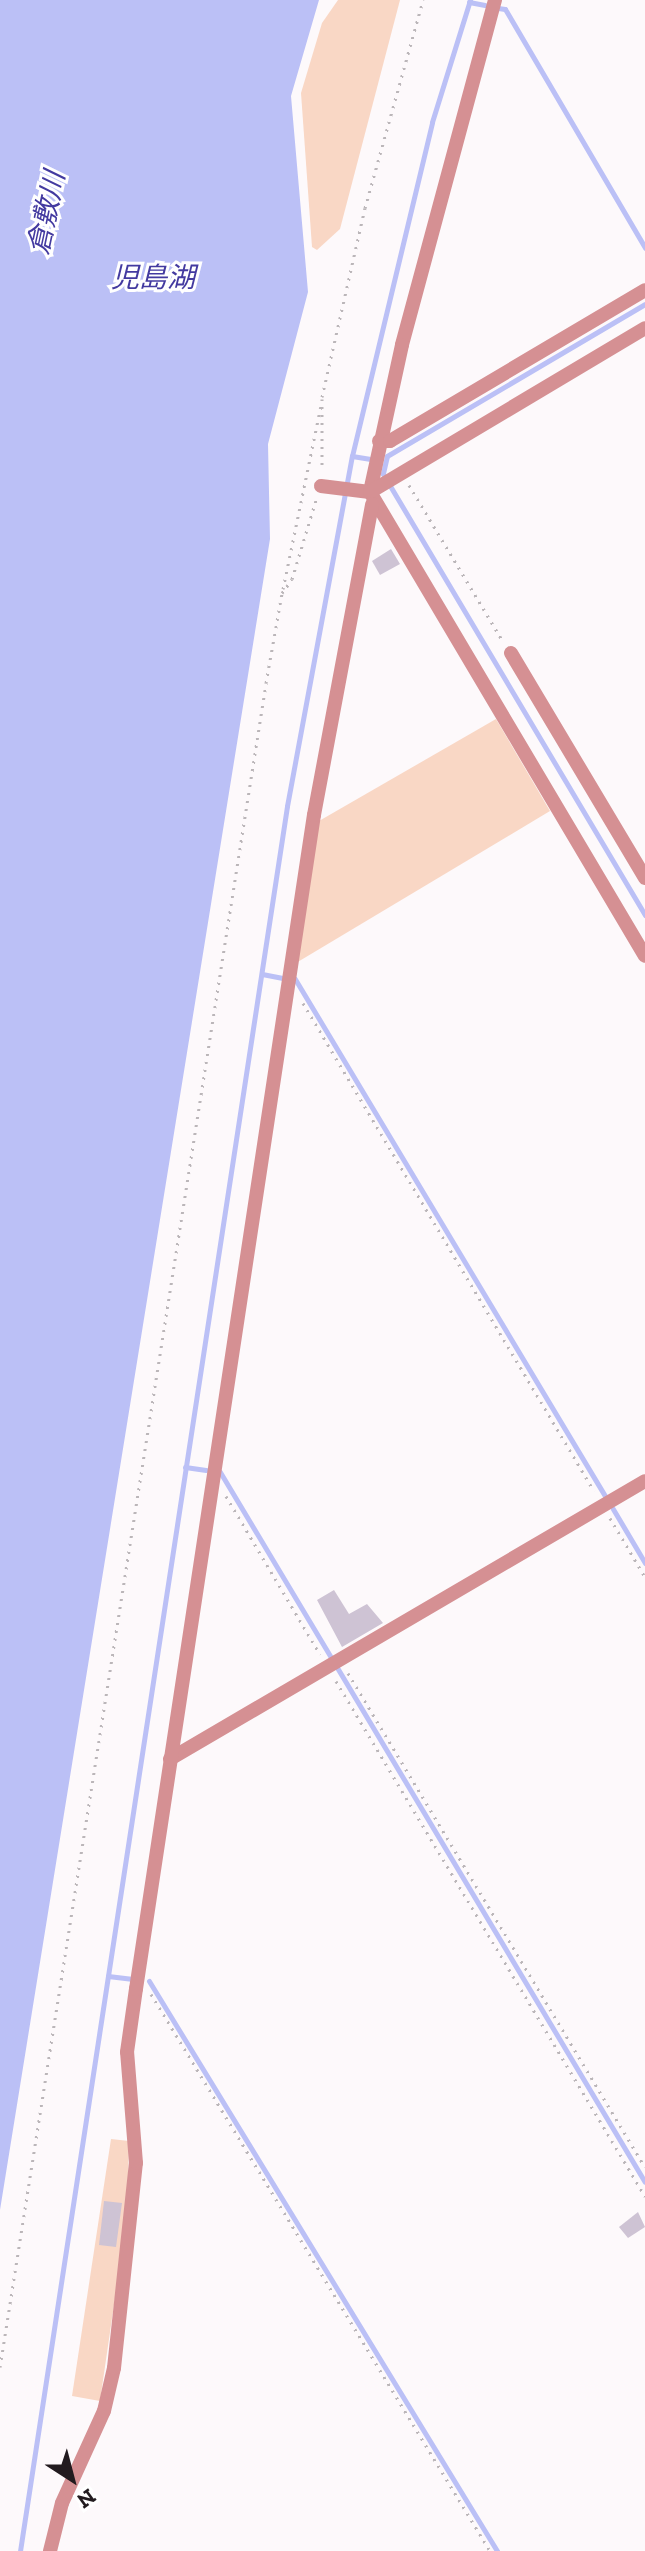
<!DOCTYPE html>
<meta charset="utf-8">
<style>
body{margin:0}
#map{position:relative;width:645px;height:2551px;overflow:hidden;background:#fdf9fb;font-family:"Zilla Slab","Noto Sans JP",serif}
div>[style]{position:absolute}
.green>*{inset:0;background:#f9d7c5}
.water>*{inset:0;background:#bbc0f6}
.stream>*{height:5px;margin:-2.5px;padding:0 2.5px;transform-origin:2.5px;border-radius:2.5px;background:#bbc0f6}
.building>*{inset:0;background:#cec3d4}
.path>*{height:3px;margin-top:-1.5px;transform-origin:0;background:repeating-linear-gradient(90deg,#bbb6b9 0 2px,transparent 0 8px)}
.minor>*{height:14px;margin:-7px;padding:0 7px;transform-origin:7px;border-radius:7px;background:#d59093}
span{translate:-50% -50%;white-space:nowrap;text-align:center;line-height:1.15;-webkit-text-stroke:6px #fff;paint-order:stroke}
.water-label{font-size:28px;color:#433aa0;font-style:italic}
.north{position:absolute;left:32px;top:2439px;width:80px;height:80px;-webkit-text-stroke:6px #fff;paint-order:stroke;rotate:144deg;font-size:22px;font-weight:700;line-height:32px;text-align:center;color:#221b1f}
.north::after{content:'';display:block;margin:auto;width:28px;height:36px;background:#221b1f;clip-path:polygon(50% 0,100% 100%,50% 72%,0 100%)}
</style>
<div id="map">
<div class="green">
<div style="clip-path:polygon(338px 0,400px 0,340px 229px,317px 250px,312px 247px,301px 93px,322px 23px)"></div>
<div style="clip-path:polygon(496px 719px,550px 811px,296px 963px,319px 821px)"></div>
<div style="clip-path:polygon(111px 2139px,129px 2141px,127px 2215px,100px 2401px,72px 2396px)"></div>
</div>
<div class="water">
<div style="clip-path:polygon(0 0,319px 0,291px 96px,308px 292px,268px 444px,270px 539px,0 2210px)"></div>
</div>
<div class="stream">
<div style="left:469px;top:2px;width:16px;rotate:11deg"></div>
<div style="left:498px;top:8px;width:7px;rotate:8deg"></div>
<div style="left:505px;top:9px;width:277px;rotate:59.6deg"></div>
<div style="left:645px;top:304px;width:299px;rotate:149.5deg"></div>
<div style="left:387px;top:456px;width:18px;rotate:103deg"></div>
<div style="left:383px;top:474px;width:513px;rotate:59.29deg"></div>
<div style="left:352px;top:456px;width:25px;rotate:9deg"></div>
<div style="left:262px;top:974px;width:21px;rotate:11deg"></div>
<div style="left:295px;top:979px;width:603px;rotate:59.05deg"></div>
<div style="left:185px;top:1467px;width:21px;rotate:8deg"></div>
<div style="left:220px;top:1472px;width:827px;rotate:59.1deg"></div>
<div style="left:613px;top:1509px;width:63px;rotate:59.3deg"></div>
<div style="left:108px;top:1976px;width:23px;rotate:7deg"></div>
<div style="left:149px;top:1981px;width:668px;rotate:58.59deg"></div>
<div style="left:20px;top:2551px;width:1765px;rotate:-81.3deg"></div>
<div style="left:287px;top:806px;width:356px;rotate:-79.5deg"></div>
<div style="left:352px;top:456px;width:343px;rotate:-76.5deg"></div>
<div style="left:432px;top:122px;width:128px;rotate:-72.7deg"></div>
</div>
<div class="building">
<div style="clip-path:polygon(391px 549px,400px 564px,380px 575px,372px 561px)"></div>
<div style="clip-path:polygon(334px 1590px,349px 1614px,367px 1604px,383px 1623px,342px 1647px,317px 1600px)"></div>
<div style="clip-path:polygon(104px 2201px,122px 2203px,116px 2247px,99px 2245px)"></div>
<div style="clip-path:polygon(638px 2212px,645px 2227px,628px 2238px,619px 2227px)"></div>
</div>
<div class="path">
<div style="left:322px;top:397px;width:194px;rotate:-77.2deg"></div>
<div style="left:365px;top:208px;width:216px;rotate:-74.4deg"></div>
<div style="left:322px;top:399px;width:70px;rotate:90deg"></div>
<div style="left:409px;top:485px;width:181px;rotate:59deg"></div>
<div style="left:283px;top:589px;width:188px;rotate:-78.3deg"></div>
<div style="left:303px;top:1003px;width:568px;rotate:59.19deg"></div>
<div style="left:226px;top:1496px;width:184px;rotate:59.3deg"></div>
<div style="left:610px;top:1518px;width:69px;rotate:59.3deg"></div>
<div style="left:348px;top:1673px;width:576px;rotate:58.99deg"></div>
<div style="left:336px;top:1681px;width:601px;rotate:59.04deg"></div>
<div style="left:151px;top:1994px;width:652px;rotate:58.67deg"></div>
<div style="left:0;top:2367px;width:1705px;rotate:-81.02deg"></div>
<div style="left:266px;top:683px;width:91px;rotate:-79.9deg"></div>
<div style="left:282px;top:593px;width:17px;rotate:-54deg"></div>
<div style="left:292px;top:579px;width:83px;rotate:-73.1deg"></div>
</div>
<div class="minor">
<div style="left:495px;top:0;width:357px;rotate:105.1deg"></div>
<div style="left:402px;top:345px;width:150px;rotate:102.3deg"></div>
<div style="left:370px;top:492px;width:539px;rotate:59.35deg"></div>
<div style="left:379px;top:441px;width:11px"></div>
<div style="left:390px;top:441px;width:296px;rotate:-30.6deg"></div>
<div style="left:321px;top:486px;width:49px;rotate:7deg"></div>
<div style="left:370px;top:492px;width:320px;rotate:-30.8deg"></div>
<div style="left:511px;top:653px;width:262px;rotate:59.2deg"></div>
<div style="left:170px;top:1759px;width:550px;rotate:-30.34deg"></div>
<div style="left:50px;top:2551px;width:49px;rotate:-76deg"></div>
<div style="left:62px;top:2503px;width:101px;rotate:-65.5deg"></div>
<div style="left:104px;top:2411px;width:44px;rotate:-76.9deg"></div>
<div style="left:114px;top:2368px;width:206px;rotate:-83.9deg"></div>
<div style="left:136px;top:2163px;width:111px;rotate:-94.6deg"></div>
<div style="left:127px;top:2052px;width:64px;rotate:-81.9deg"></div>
<div style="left:136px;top:1989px;width:1187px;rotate:-81.38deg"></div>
<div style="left:314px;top:815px;width:316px;rotate:-79.4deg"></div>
</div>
<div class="water-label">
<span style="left:47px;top:213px;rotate:-78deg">倉敷川</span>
<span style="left:153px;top:278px">児島湖</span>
</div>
<div class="north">N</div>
</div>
